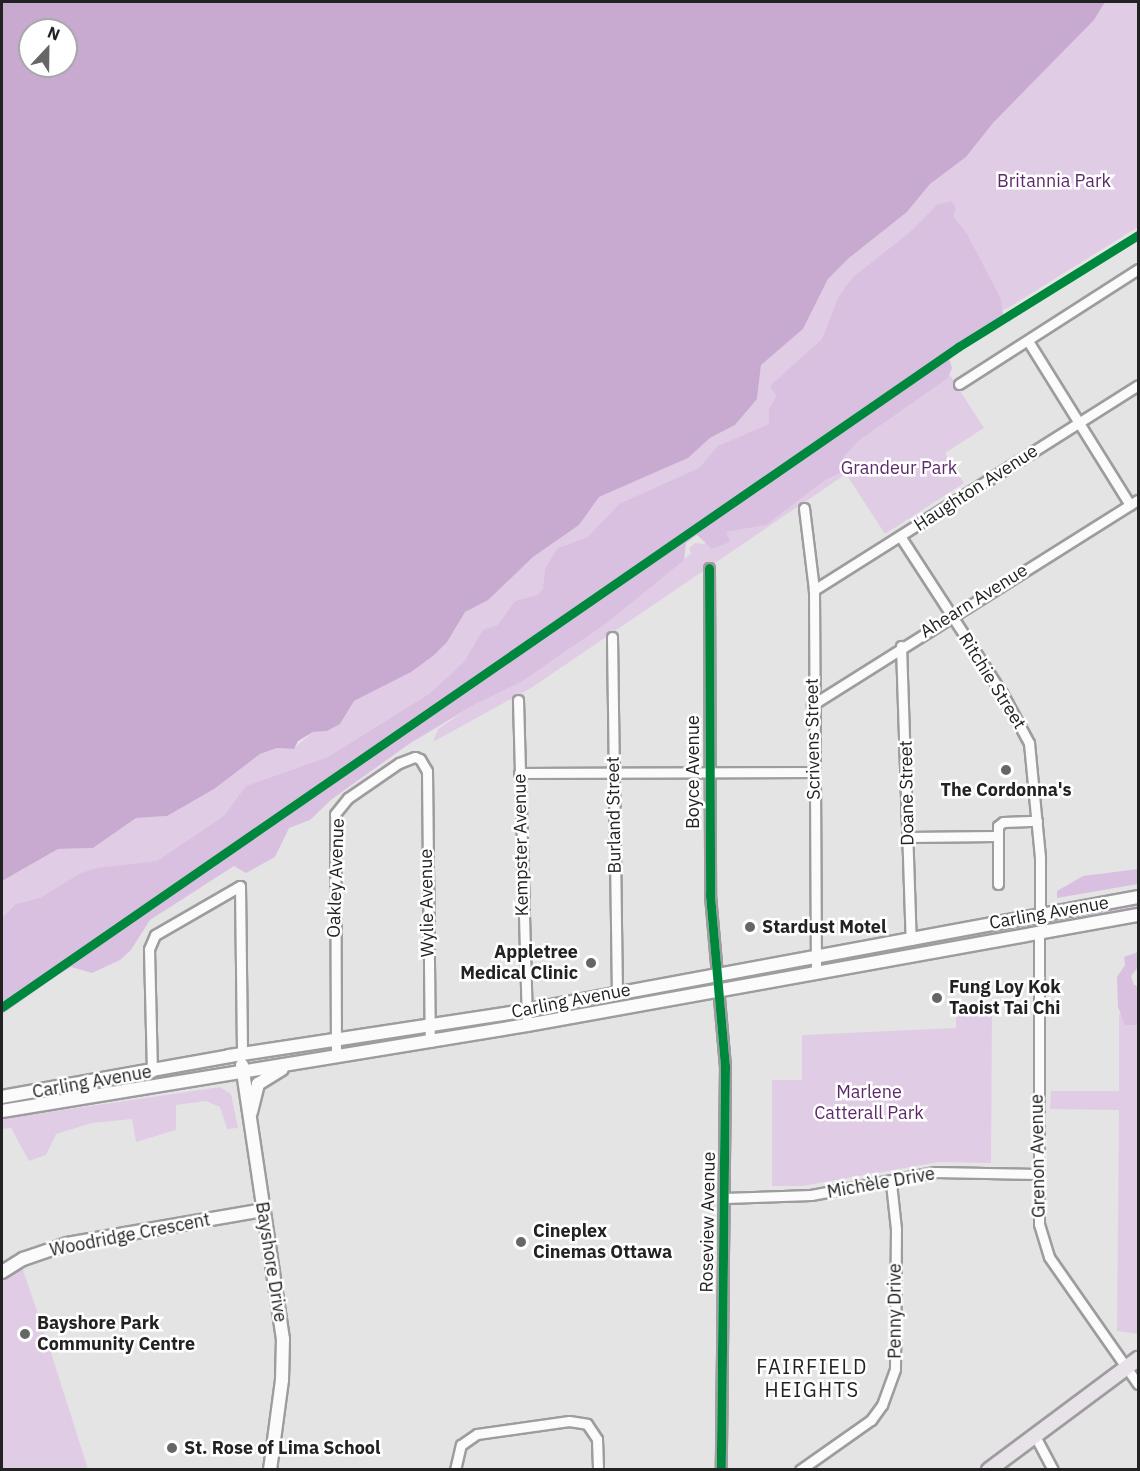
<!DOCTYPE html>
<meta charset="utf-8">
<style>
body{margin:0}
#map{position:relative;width:1140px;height:1471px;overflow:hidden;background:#e5e4e5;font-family:"IBM Plex Sans",sans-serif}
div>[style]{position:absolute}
.green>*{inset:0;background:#e0cde5}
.forest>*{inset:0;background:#d9c0e0}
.water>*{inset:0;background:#c8aad1}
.roads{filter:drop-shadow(2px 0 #9e9c9e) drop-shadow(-2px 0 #9e9c9e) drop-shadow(0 2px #9e9c9e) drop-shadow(0 -2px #9e9c9e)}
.street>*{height:9px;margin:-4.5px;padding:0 4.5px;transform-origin:4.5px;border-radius:4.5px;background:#fbfbfb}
.secondary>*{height:12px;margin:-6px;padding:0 6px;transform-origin:6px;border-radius:6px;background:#fbfbfb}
.primary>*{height:14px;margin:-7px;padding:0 7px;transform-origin:7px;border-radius:7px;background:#e8e3e9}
.cycleway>*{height:9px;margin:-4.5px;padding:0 4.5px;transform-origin:4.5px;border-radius:4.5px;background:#00873e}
.dots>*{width:16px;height:16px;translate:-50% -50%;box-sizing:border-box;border:3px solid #fff;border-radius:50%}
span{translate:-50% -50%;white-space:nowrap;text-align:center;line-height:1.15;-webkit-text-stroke:5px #fff;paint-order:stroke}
.park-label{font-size:18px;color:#5e296c}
.street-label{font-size:18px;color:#232223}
.poi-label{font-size:18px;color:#232223;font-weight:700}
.left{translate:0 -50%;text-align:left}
.right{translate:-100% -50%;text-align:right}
.neighbourhood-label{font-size:20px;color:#232223;letter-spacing:1.5px}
.frame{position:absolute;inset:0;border:3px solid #232223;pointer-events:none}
.north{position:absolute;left:18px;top:18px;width:60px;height:60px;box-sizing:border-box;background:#fff;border:2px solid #a7a7a7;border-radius:50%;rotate:22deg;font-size:16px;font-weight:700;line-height:24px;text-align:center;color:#232223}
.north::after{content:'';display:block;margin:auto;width:21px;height:27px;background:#676667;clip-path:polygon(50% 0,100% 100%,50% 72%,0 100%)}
</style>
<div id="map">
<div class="green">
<div style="clip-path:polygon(1105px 2px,1138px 2px,1138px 227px,1008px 308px,954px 332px,2px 1015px,2px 881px,58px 849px,93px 848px,136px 818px,167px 816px,260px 754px,277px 748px,293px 749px,313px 732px,327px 731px,340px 724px,354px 701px,389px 683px,456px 625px,465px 612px,488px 599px,533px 557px,579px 525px,599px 497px,688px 458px,710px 438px,735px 425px,757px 399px,761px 365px,803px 329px,828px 279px,849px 258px,907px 212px,930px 184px,966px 157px,993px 123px,1094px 20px)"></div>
<div style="clip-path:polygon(950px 375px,984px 428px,945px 453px,964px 483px,885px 534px,846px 474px,531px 688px,433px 742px,438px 729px,691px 554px,689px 548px,695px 543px,704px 544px)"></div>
<div style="clip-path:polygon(1138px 903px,1138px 908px,894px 950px,905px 946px)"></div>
<div style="clip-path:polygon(1138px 1011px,1138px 1334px,1117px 1331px,1119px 1110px,1050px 1109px,1051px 1091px,1119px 1091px,1119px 1015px)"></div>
<div style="clip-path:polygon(956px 1012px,992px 1012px,991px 1163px,939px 1162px,802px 1186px,772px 1186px,772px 1080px,802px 1080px,802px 1035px,956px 1028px)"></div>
<div style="clip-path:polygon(220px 1087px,231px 1094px,238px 1128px,227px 1129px,220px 1107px,206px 1101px,176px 1105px,176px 1130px,136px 1142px,132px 1119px,92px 1123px,56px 1134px,46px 1155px,29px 1161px,11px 1128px,2px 1129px,2px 1119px)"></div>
<div style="clip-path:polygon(22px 1267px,47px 1340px,88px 1469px,2px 1469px,2px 1279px)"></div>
</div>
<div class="forest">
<div style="clip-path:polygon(951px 201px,956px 208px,953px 216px,967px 234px,1001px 299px,1003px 315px,949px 358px,952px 368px,948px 378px,858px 441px,843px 458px,840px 473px,825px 480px,766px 525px,726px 532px,730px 542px,712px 549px,697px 535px,686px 543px,684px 560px,608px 622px,521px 682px,477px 703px,409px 744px,332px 799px,310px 820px,289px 828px,275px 857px,246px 873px,234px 866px,150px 920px,131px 950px,120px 960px,92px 973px,71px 967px,2px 1011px,2px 918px,16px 904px,40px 898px,81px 873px,97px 868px,157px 861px,224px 816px,246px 786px,328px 757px,429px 694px,464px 662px,483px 630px,498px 625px,515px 601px,538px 595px,543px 589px,545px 568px,558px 548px,588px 537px,619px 504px,699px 468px,718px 446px,769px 424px,769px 409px,776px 396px,770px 386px,822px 339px,839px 296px,853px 277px,909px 233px,937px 205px)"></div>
<div style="clip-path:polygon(1138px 869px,1138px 884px,1057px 898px,1057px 891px,1083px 876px)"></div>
<div style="clip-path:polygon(1138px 952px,1138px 967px,1131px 976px,1134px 985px,1138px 986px,1138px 1025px,1125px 1025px,1118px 1007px,1117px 977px,1125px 965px,1124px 957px)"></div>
</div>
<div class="water">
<div style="clip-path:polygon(evenodd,2px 2px,1105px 2px,1094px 20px,993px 123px,966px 157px,930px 184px,907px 212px,849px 258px,828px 279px,803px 329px,761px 365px,757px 399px,735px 425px,710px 438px,688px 458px,599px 497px,579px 525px,533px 557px,488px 600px,465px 612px,447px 642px,434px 655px,411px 672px,354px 701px,340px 724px,327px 731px,313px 732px,298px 741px,294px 749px,277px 748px,260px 754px,214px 789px,167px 816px,136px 818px,93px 848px,58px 849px,2px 881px,2px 2px,30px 30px,66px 30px,66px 66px,30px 66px,30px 30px)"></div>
</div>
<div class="roads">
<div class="street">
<div style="left:1028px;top:341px;width:193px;rotate:58.1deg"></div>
<div style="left:959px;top:384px;width:213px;rotate:-32.7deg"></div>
<div style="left:804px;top:508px;width:83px;rotate:83deg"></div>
<div style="left:814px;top:590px;width:380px;rotate:89.7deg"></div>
<div style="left:900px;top:536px;width:187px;rotate:57deg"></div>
<div style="left:1002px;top:693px;width:57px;rotate:61.6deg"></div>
<div style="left:1029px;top:743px;width:116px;rotate:84.5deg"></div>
<div style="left:1040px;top:858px;width:56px;rotate:90deg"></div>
<div style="left:709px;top:568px;width:327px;rotate:89.8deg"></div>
<div style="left:710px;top:895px;width:172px;rotate:85deg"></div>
<div style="left:725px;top:1066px;width:404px;rotate:90.6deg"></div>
<div style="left:814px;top:590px;width:383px;rotate:-32.3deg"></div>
<div style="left:612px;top:637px;width:356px;rotate:89.2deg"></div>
<div style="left:901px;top:646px;width:294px;rotate:88.1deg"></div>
<div style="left:518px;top:700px;width:325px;rotate:88.4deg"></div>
<div style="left:812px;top:705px;width:385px;rotate:-32.2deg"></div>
<div style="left:519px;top:773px;width:295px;rotate:-0.2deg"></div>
<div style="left:908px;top:837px;width:88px;rotate:-0.7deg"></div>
<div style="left:998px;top:884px;width:58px;rotate:-90deg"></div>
<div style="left:998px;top:826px;width:6px;rotate:-39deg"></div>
<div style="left:1003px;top:822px;width:34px;rotate:-2deg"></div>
<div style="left:1039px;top:933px;width:291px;rotate:90deg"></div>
<div style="left:1039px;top:1224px;width:34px;rotate:73deg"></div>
<div style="left:1049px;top:1257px;width:155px;rotate:55deg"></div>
<div style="left:336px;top:1055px;width:241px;rotate:-90.2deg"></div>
<div style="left:335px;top:814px;width:21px;rotate:-51deg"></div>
<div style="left:348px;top:798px;width:62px;rotate:-34.5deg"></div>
<div style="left:399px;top:763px;width:17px;rotate:-21deg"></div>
<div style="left:415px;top:757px;width:5px;rotate:22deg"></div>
<div style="left:420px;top:759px;width:14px;rotate:60deg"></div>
<div style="left:427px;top:771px;width:271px;rotate:89.4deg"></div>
<div style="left:152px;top:1072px;width:123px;rotate:-91.4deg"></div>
<div style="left:149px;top:949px;width:15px;rotate:-67deg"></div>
<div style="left:155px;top:935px;width:98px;rotate:-30deg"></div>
<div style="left:240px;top:886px;width:169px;rotate:89.3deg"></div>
<div style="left:725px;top:1198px;width:86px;rotate:-2deg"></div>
<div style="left:811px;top:1195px;width:126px;rotate:-10.5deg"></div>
<div style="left:935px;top:1172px;width:102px;rotate:1.1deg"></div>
<div style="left:1035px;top:1436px;width:38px;rotate:62deg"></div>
<div style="left:455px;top:1470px;width:26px;rotate:-77deg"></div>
<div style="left:461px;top:1445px;width:19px;rotate:-35deg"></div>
<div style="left:477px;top:1434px;width:93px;rotate:-8deg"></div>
<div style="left:569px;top:1421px;width:18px;rotate:9deg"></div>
<div style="left:587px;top:1424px;width:18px;rotate:56deg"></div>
<div style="left:597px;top:1439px;width:31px;rotate:88deg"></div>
<div style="left:800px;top:1470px;width:87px;rotate:-35.2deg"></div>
<div style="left:871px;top:1420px;width:19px;rotate:-54deg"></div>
<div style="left:882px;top:1405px;width:38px;rotate:-70deg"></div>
<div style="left:895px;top:1369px;width:140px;rotate:-89.6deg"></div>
<div style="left:896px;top:1229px;width:46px;rotate:-96.2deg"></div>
</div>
<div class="secondary">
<div style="left:242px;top:1065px;width:277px;rotate:81.5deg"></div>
<div style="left:283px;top:1339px;width:41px;rotate:91.4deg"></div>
<div style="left:282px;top:1380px;width:91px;rotate:97.6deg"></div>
<div style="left:2px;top:1097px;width:231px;rotate:-10.2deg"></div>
<div style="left:229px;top:1056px;width:298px;rotate:-8.7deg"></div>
<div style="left:524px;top:1011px;width:624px;rotate:-10.52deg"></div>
<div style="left:2px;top:1111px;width:532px;rotate:-9.3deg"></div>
<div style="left:527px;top:1025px;width:621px;rotate:-10.21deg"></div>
<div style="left:251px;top:1112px;width:29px;rotate:-76deg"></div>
<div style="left:258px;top:1084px;width:28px;rotate:-32deg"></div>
<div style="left:2px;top:1272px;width:25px;rotate:-32deg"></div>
<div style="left:23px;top:1259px;width:46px;rotate:-18.8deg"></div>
<div style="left:67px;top:1244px;width:200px;rotate:-9.8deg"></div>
</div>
<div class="primary">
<div style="left:989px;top:1470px;width:186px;rotate:-36.7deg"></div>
</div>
</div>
<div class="cycleway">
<div style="left:709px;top:568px;width:327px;rotate:89.8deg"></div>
<div style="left:710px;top:895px;width:172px;rotate:85deg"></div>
<div style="left:725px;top:1066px;width:404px;rotate:90.6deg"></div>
<div style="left:2px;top:1007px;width:1162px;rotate:-34.62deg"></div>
<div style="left:958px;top:347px;width:212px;rotate:-31.9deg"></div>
</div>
<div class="dots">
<div style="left:1006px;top:770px;background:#676667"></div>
<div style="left:750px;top:927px;background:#676667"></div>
<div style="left:591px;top:963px;background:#676667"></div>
<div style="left:937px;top:998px;background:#676667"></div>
<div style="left:521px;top:1242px;background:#676667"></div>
<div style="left:25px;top:1334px;background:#676667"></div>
<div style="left:172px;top:1448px;background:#676667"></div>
</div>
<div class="park-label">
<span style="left:1054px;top:181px">Britannia Park</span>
<span style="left:899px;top:468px">Grandeur Park</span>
<span style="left:869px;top:1103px">Marlene<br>Catterall Park</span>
</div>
<div class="street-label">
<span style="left:976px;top:488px;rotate:-33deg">Haughton Avenue</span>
<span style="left:974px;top:601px;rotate:-32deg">Ahearn Avenue</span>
<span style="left:992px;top:681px;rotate:58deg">Ritchie Street</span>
<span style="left:813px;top:739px;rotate:-91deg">Scrivens Street</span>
<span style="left:693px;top:772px;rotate:-90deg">Boyce Avenue</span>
<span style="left:907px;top:793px;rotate:-91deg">Doane Street</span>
<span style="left:614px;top:815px;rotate:-91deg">Burland Street</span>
<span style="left:521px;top:845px;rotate:-91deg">Kempster Avenue</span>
<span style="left:336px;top:878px;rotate:-88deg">Oakley Avenue</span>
<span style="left:427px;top:903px;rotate:-91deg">Wylie Avenue</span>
<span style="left:1049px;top:913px;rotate:-10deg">Carling Avenue</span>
<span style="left:571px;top:1001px;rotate:-11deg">Carling Avenue</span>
<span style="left:92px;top:1082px;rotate:-10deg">Carling Avenue</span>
<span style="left:1038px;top:1156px;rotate:-91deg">Grenon Avenue</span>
<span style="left:881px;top:1183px;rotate:-10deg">Michèle Drive</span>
<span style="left:708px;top:1222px;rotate:-89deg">Roseview Avenue</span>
<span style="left:130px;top:1235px;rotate:-11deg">Woodridge Crescent</span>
<span style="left:271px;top:1262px;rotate:81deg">Bayshore Drive</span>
<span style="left:895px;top:1311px;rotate:-90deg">Penny Drive</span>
</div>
<div class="poi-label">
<span style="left:1006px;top:790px">The Cordonna's</span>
<span class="left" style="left:762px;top:927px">Stardust Motel</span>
<span class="right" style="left:578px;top:963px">Appletree<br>Medical Clinic</span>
<span class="left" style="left:949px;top:998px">Fung Loy Kok<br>Taoist Tai Chi</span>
<span class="left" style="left:533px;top:1242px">Cineplex<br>Cinemas Ottawa</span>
<span class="left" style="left:37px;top:1334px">Bayshore Park<br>Community Centre</span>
<span class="left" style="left:184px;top:1448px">St. Rose of Lima School</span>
</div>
<div class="neighbourhood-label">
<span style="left:812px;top:1378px">FAIRFIELD<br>HEIGHTS</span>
</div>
<div class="frame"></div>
<div class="north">N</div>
</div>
